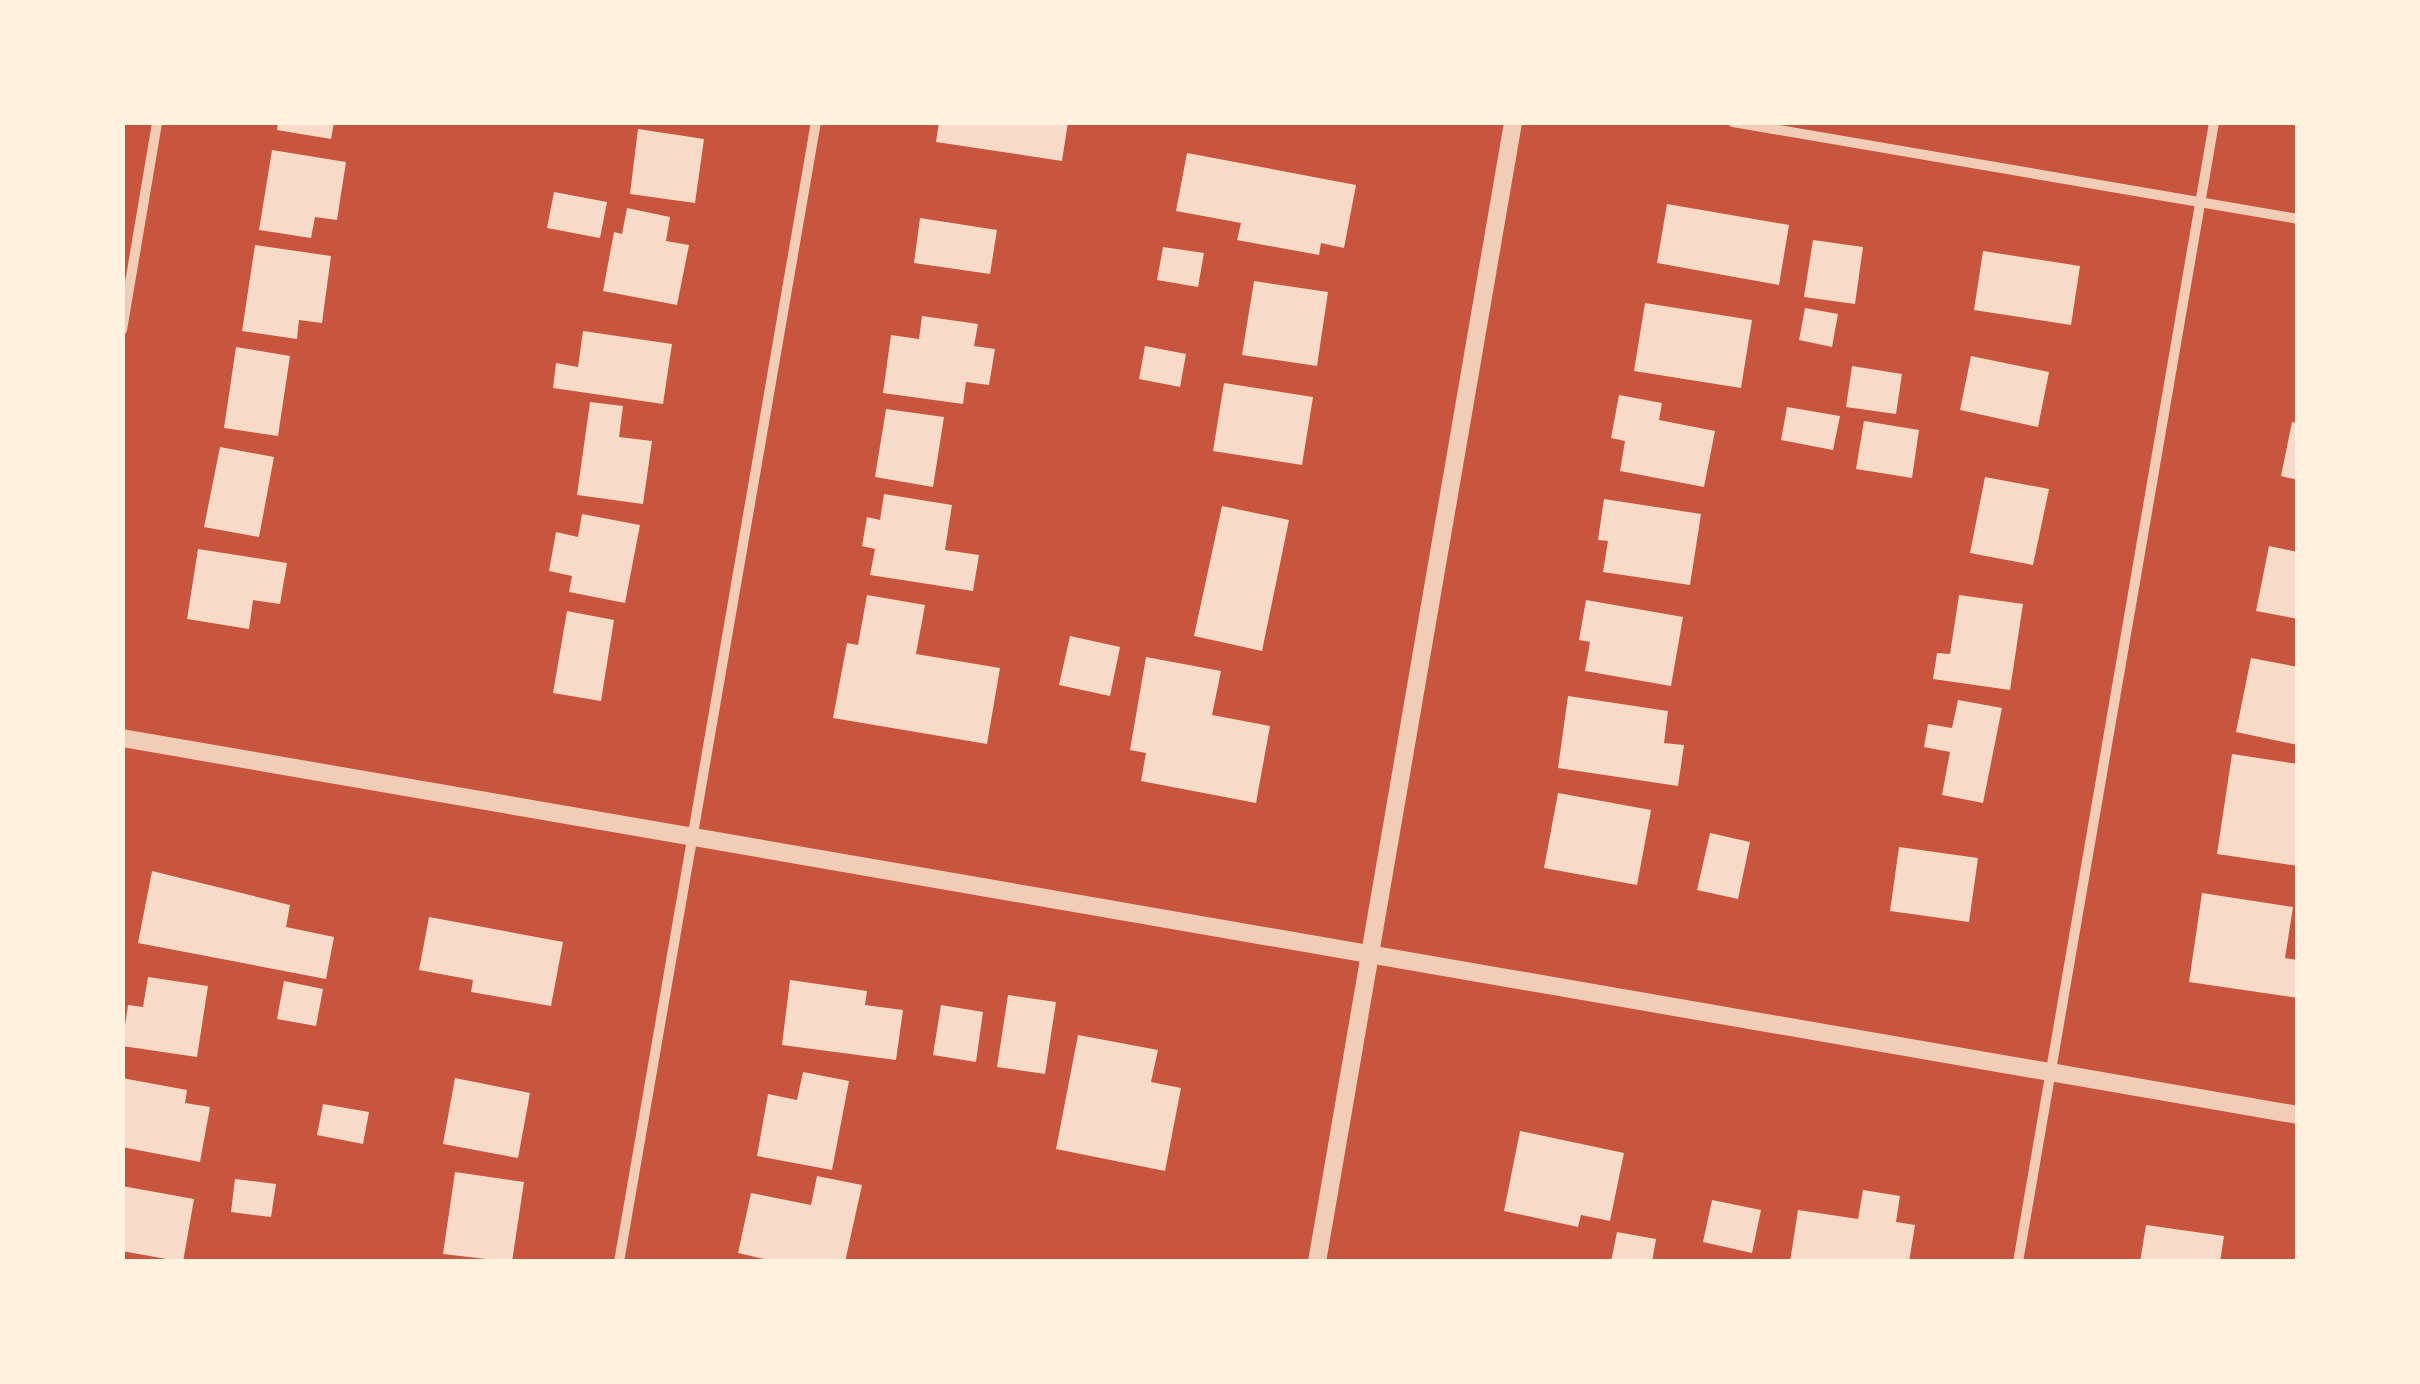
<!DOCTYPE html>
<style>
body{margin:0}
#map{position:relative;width:2420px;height:1384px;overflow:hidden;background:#c8553d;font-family:"IBM Plex Sans",sans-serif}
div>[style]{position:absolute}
.building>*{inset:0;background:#f7dbc8}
.minor>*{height:10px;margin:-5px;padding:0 5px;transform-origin:5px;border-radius:5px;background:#f1ccb7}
.tertiary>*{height:18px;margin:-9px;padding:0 9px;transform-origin:9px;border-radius:9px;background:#f1ccb7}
span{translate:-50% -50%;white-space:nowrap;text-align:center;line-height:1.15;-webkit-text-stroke:10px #fff3e0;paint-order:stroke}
.frame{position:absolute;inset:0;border:125px solid #fff3e0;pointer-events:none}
</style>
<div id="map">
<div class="building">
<div style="clip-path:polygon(278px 122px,334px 122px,331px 139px,277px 130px)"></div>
<div style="clip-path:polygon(939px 122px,1068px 122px,1062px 161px,936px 142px)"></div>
<div style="clip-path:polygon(638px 129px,704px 139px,695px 203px,630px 194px)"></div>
<div style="clip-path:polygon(272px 150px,346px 162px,337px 220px,315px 217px,311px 238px,259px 230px)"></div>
<div style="clip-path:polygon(1187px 153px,1356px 185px,1344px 248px,1321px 243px,1319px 255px,1237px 240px,1241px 223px,1176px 211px)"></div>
<div style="clip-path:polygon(554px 192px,607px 202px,600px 238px,547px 228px)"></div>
<div style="clip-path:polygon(1667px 204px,1789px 225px,1779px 285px,1657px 263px)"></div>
<div style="clip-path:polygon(627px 208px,670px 217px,666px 241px,689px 245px,677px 305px,603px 291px,614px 232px,622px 234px)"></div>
<div style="clip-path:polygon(920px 218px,997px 230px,990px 274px,914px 263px)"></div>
<div style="clip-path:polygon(1813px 240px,1863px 247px,1855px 304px,1804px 297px)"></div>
<div style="clip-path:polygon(255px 245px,331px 256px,322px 323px,299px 320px,297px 339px,242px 331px)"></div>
<div style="clip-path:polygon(1163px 247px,1204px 253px,1198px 287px,1157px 280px)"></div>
<div style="clip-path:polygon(1983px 251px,2080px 266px,2071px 325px,1974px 310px)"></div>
<div style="clip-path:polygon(1254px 281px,1328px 292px,1317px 366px,1242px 355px)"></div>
<div style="clip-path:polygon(1645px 303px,1752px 320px,1741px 388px,1634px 371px)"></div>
<div style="clip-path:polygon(1805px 308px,1838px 314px,1832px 347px,1799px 340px)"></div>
<div style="clip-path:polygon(922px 316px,978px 324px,974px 346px,995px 349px,989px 385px,966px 382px,963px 404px,883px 393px,891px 335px,919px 339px)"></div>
<div style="clip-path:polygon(583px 331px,672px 344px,663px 404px,553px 388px,556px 363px,578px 367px)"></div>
<div style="clip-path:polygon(1145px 346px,1186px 354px,1180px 387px,1139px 379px)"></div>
<div style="clip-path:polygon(236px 347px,290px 356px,278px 436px,224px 428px)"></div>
<div style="clip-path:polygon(1971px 356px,2049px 372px,2038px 427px,1960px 410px)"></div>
<div style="clip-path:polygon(1852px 366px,1902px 374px,1896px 414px,1846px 407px)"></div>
<div style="clip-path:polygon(1224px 383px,1313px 397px,1302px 465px,1213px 451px)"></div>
<div style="clip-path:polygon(1619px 395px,1662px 403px,1659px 420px,1715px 431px,1704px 487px,1620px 471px,1625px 441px,1611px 438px)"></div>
<div style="clip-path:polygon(590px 402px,623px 406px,619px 437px,652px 441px,643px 504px,577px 495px)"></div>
<div style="clip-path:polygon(1787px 407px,1840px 416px,1833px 450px,1781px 440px)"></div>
<div style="clip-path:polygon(886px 409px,944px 417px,933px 487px,875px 477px)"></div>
<div style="clip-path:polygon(1864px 421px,1919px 430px,1912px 478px,1856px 469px)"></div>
<div style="clip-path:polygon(2292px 422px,2298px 423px,2298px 480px,2281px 476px)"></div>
<div style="clip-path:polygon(220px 447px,274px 457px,259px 537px,204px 527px)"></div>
<div style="clip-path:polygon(1985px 477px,2049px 489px,2033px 565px,1970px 553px)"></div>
<div style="clip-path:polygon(884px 494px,952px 505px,945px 550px,979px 555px,973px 591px,870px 575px,875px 549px,862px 546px,867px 517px,880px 520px)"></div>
<div style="clip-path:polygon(1604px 499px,1701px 514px,1690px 585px,1603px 572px,1608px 541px,1598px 540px)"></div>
<div style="clip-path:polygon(1222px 506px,1289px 520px,1262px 651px,1194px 636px)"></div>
<div style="clip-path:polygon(582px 514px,640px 525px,625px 603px,569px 592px,572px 576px,549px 571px,556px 532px,578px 537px)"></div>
<div style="clip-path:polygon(2269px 546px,2298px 552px,2298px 619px,2256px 611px)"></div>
<div style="clip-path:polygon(198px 549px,287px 563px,280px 604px,253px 600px,249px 629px,187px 619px)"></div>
<div style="clip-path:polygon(867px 595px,925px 605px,916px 654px,1000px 668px,987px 744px,833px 718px,847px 643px,858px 645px)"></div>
<div style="clip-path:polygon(1959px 595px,2023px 604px,2010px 690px,1933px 679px,1937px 653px,1950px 654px)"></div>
<div style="clip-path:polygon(1586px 600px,1683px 617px,1671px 686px,1585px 671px,1590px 642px,1579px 640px)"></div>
<div style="clip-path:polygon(567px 611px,614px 620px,601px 701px,553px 693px)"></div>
<div style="clip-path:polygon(1070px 636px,1120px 647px,1110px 696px,1059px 685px)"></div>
<div style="clip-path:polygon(1146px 657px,1221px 671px,1212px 715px,1270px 726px,1256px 803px,1141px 781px,1146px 753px,1130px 750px)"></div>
<div style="clip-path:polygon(2251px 658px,2298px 667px,2298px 745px,2236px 732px)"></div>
<div style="clip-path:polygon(1568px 696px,1668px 711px,1664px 743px,1684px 745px,1678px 786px,1558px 768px)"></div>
<div style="clip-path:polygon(1958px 700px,2002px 708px,1983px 803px,1942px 795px,1950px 752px,1924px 747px,1928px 724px,1952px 728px)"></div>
<div style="clip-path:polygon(2232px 754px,2298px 764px,2298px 866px,2217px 854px)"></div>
<div style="clip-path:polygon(1558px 793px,1651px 810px,1637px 885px,1544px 868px)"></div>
<div style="clip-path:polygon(1710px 833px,1750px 842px,1738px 899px,1697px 890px)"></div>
<div style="clip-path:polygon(1899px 847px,1978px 858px,1969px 922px,1890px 911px)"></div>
<div style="clip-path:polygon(152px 871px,290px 905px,286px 927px,334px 937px,326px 979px,138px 943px)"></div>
<div style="clip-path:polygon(2202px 893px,2293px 907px,2285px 958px,2298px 960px,2298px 998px,2189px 982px)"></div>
<div style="clip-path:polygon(429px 917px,563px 942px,551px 1006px,471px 992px,473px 980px,419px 970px)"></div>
<div style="clip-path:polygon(148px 977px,208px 986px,197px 1057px,122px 1046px,128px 1005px,143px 1007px)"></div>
<div style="clip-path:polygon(790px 980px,867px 991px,865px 1005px,903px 1010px,896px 1060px,782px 1045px)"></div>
<div style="clip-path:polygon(284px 981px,323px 989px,316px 1026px,277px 1019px)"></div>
<div style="clip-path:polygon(1008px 995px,1056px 1002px,1045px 1074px,997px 1067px)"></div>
<div style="clip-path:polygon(941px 1005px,983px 1012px,976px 1062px,933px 1055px)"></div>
<div style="clip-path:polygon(1078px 1035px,1158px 1050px,1151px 1082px,1181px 1088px,1165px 1171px,1056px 1149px)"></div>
<div style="clip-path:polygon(803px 1072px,849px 1081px,832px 1170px,757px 1156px,768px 1094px,797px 1100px)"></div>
<div style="clip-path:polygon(122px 1078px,187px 1090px,185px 1103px,210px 1107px,200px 1162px,122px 1147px)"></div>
<div style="clip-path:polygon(455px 1078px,530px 1093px,518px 1158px,443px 1144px)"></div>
<div style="clip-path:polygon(323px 1104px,369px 1112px,363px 1144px,317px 1135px)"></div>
<div style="clip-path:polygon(1520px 1131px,1624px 1153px,1610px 1221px,1581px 1215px,1578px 1227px,1504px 1211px)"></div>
<div style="clip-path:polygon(455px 1172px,524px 1182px,512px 1262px,443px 1254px)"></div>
<div style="clip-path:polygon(817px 1176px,862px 1185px,845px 1262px,777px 1262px,738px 1253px,751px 1193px,811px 1205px)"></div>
<div style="clip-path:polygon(235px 1179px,276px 1184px,271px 1217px,231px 1212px)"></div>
<div style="clip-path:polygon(122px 1186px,194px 1199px,183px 1262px,122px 1251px)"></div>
<div style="clip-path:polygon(1863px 1190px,1900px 1196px,1896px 1222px,1915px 1225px,1909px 1262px,1790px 1262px,1798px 1210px,1858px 1219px)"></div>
<div style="clip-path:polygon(1712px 1200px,1761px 1210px,1752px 1253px,1703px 1242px)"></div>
<div style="clip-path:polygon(2146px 1225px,2224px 1236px,2220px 1262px,2140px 1262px)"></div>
<div style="clip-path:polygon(1617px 1232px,1656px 1239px,1652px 1262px,1611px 1262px)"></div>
</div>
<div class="minor">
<div style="left:1733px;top:122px;width:573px;rotate:9.74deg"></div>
<div style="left:122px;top:330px;width:211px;rotate:-80.4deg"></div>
<div style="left:619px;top:1262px;width:1157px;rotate:-80.2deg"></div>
<div style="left:2018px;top:1262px;width:1157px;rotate:-80.24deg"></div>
</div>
<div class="tertiary">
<div style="left:122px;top:738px;width:2208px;rotate:9.83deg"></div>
<div style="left:1317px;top:1262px;width:1157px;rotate:-80.24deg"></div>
</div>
<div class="frame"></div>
</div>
